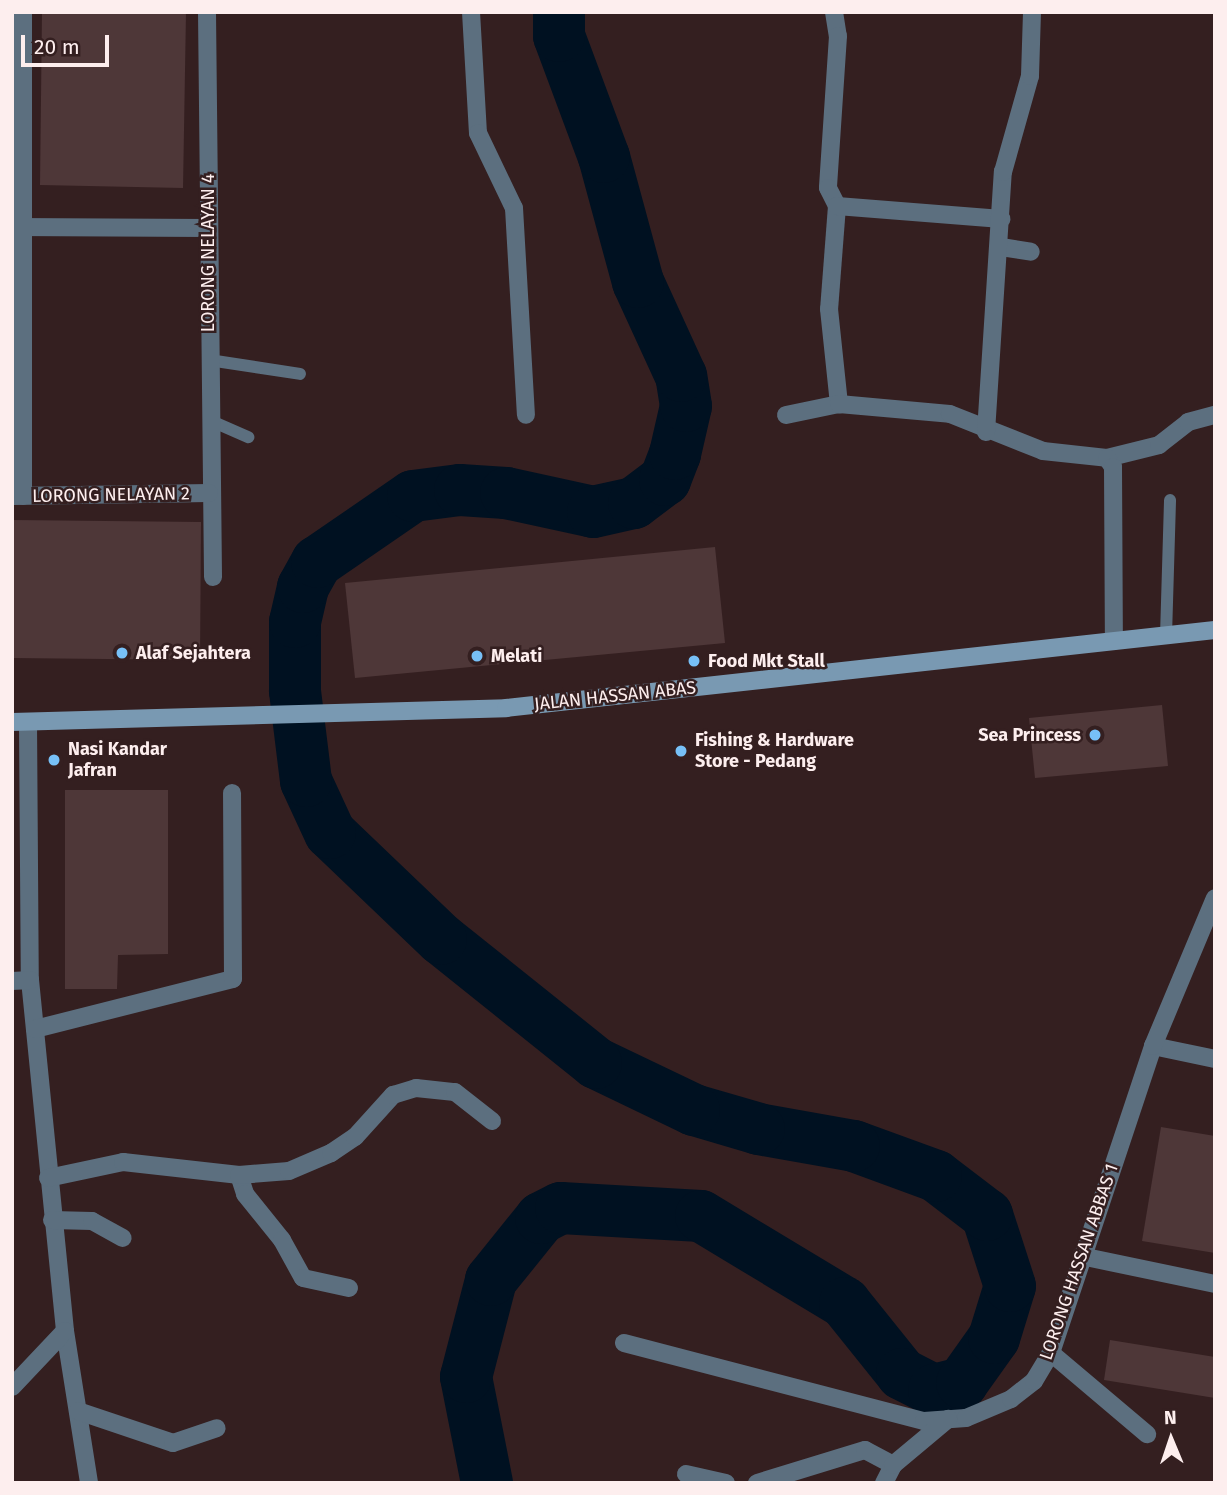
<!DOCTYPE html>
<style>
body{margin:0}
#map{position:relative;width:1227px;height:1495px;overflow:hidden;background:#341f20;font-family:"Fira Sans",sans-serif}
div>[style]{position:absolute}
.river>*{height:52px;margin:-26px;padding:0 26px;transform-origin:26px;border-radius:26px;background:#001121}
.building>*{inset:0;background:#4e3738}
.service>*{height:12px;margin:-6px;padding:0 6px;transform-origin:6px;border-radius:6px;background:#5c6f7f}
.minor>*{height:18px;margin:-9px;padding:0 9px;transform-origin:9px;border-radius:9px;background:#5c6f7f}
.secondary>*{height:18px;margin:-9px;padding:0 9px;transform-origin:9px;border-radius:9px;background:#7999b2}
.dots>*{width:19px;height:19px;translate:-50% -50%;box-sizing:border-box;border:4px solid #341f20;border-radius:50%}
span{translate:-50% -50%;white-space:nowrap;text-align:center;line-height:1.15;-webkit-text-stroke:5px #341f20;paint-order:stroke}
.street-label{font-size:18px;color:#fdeeee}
.poi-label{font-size:18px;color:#fdeeee;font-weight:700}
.left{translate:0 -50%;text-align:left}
.right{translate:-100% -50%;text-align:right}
.frame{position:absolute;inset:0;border:14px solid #fdeeee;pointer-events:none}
.north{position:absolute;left:1136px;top:1404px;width:70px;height:70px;-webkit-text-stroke:5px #341f20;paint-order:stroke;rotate:358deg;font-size:19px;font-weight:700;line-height:28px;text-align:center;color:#fdeeee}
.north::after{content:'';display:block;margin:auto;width:24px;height:32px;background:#fdeeee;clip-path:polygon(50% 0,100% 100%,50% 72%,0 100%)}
.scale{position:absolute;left:21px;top:35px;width:88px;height:32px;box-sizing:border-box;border:4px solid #fdeeee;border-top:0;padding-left:9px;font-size:21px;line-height:24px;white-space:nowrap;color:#fdeeee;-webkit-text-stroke:5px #341f20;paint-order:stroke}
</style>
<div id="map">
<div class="river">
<div style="left:487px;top:1483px;width:108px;rotate:-101.2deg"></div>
<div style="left:466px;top:1377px;width:100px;rotate:-75.5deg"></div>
<div style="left:491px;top:1280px;width:80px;rotate:-51.1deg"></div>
<div style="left:541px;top:1218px;width:22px;rotate:-27deg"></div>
<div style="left:561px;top:1208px;width:140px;rotate:3.3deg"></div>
<div style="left:701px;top:1216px;width:168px;rotate:31.1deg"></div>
<div style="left:845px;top:1303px;width:91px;rotate:51.2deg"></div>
<div style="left:902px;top:1374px;width:36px;rotate:27deg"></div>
<div style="left:934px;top:1390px;width:29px;rotate:-14deg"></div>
<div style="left:962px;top:1383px;width:55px;rotate:-54.6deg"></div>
<div style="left:994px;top:1338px;width:54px;rotate:-72.9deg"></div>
<div style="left:1010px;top:1286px;width:75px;rotate:-107.9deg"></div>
<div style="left:987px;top:1215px;width:64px;rotate:-142.6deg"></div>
<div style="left:936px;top:1176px;width:87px;rotate:-159.9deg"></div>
<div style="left:854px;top:1146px;width:97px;rotate:-169.9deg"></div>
<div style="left:759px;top:1129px;width:68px;rotate:-163.7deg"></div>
<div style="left:694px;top:1110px;width:109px;rotate:-154.4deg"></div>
<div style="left:596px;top:1063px;width:198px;rotate:-141.3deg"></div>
<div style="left:441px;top:939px;width:153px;rotate:-136.3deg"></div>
<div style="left:330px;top:833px;width:57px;rotate:-114.8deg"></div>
<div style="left:306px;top:781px;width:91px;rotate:-97deg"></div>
<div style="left:295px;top:691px;width:69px;rotate:-90deg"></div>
<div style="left:295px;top:622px;width:36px;rotate:-77deg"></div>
<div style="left:303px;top:587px;width:29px;rotate:-61deg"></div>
<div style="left:317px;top:562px;width:116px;rotate:-34.5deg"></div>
<div style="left:413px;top:496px;width:47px;rotate:-7.3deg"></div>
<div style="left:460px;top:490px;width:46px;rotate:3.7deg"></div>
<div style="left:506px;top:493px;width:89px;rotate:12.3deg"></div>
<div style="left:593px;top:512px;width:42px;rotate:-12.4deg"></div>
<div style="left:634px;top:503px;width:39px;rotate:-37deg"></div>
<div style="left:665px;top:480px;width:28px;rotate:-69deg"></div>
<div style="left:675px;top:454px;width:49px;rotate:-77.1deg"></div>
<div style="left:686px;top:406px;width:30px;rotate:-99deg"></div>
<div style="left:681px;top:376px;width:103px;rotate:-114.6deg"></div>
<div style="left:638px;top:282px;width:130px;rotate:-105.2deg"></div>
<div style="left:604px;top:157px;width:129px;rotate:-110.4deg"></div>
<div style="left:559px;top:36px;width:24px;rotate:-90deg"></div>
</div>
<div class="building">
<div style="clip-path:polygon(42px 12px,186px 12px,183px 188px,40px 185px)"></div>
<div style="clip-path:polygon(12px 520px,201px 522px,200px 660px,12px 658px)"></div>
<div style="clip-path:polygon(715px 547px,725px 643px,355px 678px,345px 583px)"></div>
<div style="clip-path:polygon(1162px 705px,1168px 766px,1035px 778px,1029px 718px)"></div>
<div style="clip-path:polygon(65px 790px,168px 790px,168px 954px,118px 955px,117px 989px,65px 989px)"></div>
<div style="clip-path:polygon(1161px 1127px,1215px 1136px,1215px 1253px,1142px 1241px)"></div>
<div style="clip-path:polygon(1110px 1340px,1215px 1357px,1215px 1398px,1104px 1380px)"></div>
</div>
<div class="service">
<div style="left:209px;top:360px;width:92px;rotate:8.7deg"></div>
<div style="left:209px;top:420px;width:43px;rotate:23.6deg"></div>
<div style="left:1166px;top:636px;width:136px;rotate:-88.3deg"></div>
</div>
<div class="minor">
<div style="left:207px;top:12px;width:565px;rotate:89.39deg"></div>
<div style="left:471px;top:12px;width:121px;rotate:86.7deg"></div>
<div style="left:478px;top:133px;width:83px;rotate:64.4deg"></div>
<div style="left:514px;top:208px;width:207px;rotate:86.7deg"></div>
<div style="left:834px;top:12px;width:24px;rotate:81deg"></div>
<div style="left:838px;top:36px;width:152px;rotate:93.8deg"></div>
<div style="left:828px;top:188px;width:20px;rotate:63deg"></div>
<div style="left:837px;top:206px;width:103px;rotate:94.4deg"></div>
<div style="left:829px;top:309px;width:96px;rotate:84deg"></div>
<div style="left:837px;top:206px;width:165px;rotate:4.5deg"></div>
<div style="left:12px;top:227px;width:196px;rotate:0.3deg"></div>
<div style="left:1001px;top:247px;width:30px;rotate:9deg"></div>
<div style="left:786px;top:415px;width:54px;rotate:-11.7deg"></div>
<div style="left:839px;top:404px;width:111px;rotate:5.1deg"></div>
<div style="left:950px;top:414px;width:100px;rotate:21.7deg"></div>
<div style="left:1043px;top:451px;width:64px;rotate:6.2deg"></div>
<div style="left:1107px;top:458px;width:54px;rotate:-14deg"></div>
<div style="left:1159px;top:445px;width:37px;rotate:-38deg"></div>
<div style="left:1188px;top:422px;width:28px;rotate:-15deg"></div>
<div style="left:986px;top:432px;width:261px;rotate:-86.3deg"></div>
<div style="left:1003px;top:172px;width:100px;rotate:-74.3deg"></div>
<div style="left:1030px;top:76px;width:64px;rotate:-88.2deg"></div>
<div style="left:1107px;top:458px;width:11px;rotate:56deg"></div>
<div style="left:1113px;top:467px;width:174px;rotate:89.7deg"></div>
<div style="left:13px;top:496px;width:196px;rotate:-0.9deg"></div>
<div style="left:23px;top:496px;width:484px;rotate:-90deg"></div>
<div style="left:28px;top:722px;width:258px;rotate:89.6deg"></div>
<div style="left:30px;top:980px;width:353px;rotate:84.3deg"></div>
<div style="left:65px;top:1331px;width:154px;rotate:81deg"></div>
<div style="left:12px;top:981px;width:18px;rotate:-3deg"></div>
<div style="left:35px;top:1029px;width:204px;rotate:-14.2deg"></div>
<div style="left:233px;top:979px;width:186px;rotate:-90.3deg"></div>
<div style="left:1153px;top:1046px;width:63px;rotate:11.8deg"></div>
<div style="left:239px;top:1175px;width:20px;rotate:72deg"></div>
<div style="left:245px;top:1194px;width:59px;rotate:51.2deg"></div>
<div style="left:282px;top:1240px;width:43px;rotate:61.1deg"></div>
<div style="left:303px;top:1278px;width:47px;rotate:12.3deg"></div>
<div style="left:48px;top:1178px;width:77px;rotate:-12deg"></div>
<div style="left:123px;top:1162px;width:117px;rotate:6.4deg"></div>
<div style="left:239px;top:1175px;width:50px;rotate:-4.6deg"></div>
<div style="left:289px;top:1171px;width:46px;rotate:-23.2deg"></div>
<div style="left:331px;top:1153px;width:29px;rotate:-34deg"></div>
<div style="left:355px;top:1137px;width:57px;rotate:-47.9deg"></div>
<div style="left:393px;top:1095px;width:24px;rotate:-17deg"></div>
<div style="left:416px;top:1088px;width:39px;rotate:6deg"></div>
<div style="left:455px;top:1092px;width:47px;rotate:38.1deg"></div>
<div style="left:52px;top:1220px;width:40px;rotate:1.4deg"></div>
<div style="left:92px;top:1221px;width:35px;rotate:29deg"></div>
<div style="left:1081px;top:1256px;width:137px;rotate:11.8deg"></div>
<div style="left:624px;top:1343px;width:310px;rotate:14.6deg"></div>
<div style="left:924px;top:1421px;width:42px;rotate:-4.1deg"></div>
<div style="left:966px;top:1418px;width:49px;rotate:-22.9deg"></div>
<div style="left:1011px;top:1399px;width:29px;rotate:-38deg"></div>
<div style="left:1034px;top:1381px;width:33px;rotate:-59deg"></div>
<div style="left:1051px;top:1353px;width:324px;rotate:-71.6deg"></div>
<div style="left:1153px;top:1046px;width:160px;rotate:-67.3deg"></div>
<div style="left:1051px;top:1353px;width:126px;rotate:40.2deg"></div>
<div style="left:12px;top:1387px;width:77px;rotate:-46.6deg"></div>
<div style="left:78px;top:1411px;width:100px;rotate:18.6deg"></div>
<div style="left:173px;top:1443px;width:46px;rotate:-18.8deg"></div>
<div style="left:686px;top:1474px;width:41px;rotate:12.7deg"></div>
<div style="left:757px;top:1483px;width:113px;rotate:-17deg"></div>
<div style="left:865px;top:1450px;width:32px;rotate:28deg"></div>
<div style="left:884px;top:1483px;width:20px;rotate:-63deg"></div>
<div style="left:893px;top:1465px;width:72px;rotate:-39.9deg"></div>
</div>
<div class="secondary">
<div style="left:12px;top:722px;width:494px;rotate:-1.6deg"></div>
<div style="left:506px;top:708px;width:713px;rotate:-6.28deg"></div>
</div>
<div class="dots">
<div style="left:122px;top:653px;background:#77c0f7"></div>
<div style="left:477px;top:656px;background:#77c0f7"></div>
<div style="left:694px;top:661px;background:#77c0f7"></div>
<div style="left:1095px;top:735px;background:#77c0f7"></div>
<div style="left:681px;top:751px;background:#77c0f7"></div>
<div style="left:54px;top:760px;background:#77c0f7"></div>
</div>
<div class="street-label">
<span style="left:208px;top:253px;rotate:-90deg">LORONG NELAYAN 4</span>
<span style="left:111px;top:495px;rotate:-1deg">LORONG NELAYAN 2</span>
<span style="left:615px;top:696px;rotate:-6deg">JALAN HASSAN ABAS</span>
<span style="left:1079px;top:1262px;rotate:-71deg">LORONG HASSAN ABBAS 1</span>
</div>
<div class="poi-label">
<span class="left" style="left:136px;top:653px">Alaf Sejahtera</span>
<span class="left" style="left:491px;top:656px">Melati</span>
<span class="left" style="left:708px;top:661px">Food Mkt Stall</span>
<span class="right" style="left:1081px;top:735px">Sea Princess</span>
<span class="left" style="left:695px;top:751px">Fishing &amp; Hardware<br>Store - Pedang</span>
<span class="left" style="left:68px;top:760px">Nasi Kandar<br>Jafran</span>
</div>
<div class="frame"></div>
<div class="north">N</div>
<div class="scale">20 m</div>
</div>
